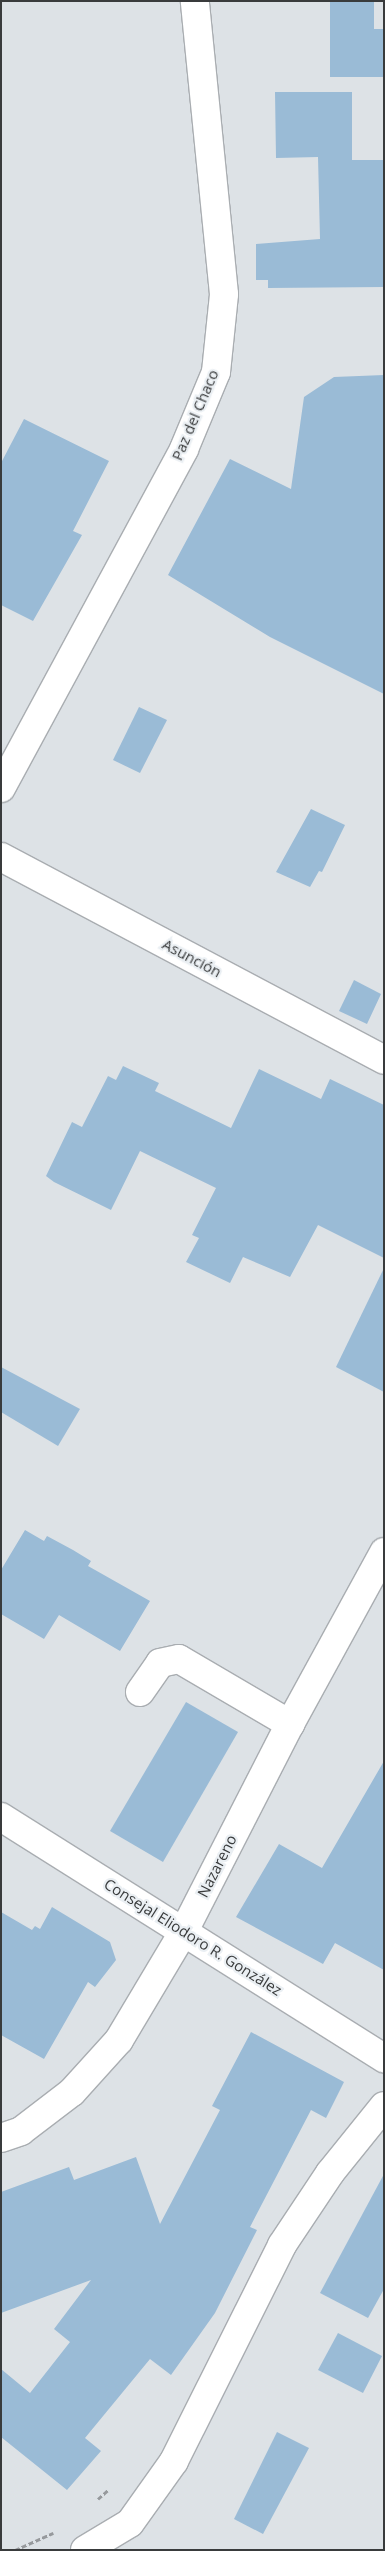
<!DOCTYPE html>
<meta charset="utf-8">
<style>
body{margin:0}
#map{position:relative;width:385px;height:2551px;overflow:hidden;background:#dde2e6;font-family:"Open Sans",sans-serif}
div>[style]{position:absolute}
.building>*{inset:0;background:#9abbd6}
.path>*{height:3px;margin-top:-1.5px;transform-origin:0;background:repeating-linear-gradient(90deg,#96999c 0 5px,transparent 0 7.5px)}
.roads{filter:drop-shadow(1px 0 #a9adb1) drop-shadow(-1px 0 #a9adb1) drop-shadow(0 1px #a9adb1) drop-shadow(0 -1px #a9adb1)}
.minor>*{height:28px;margin:-14px;padding:0 14px;transform-origin:14px;border-radius:14px;background:#fff}
span{translate:-50% -50%;white-space:nowrap;text-align:center;line-height:1.15;-webkit-text-stroke:4.5px #eaeff3;paint-order:stroke}
.street-label{font-size:15px;color:#393b3c}
.frame{position:absolute;inset:0;border:2px solid #393b3c;pointer-events:none}
</style>
<div id="map">
<div class="building">
<div style="clip-path:polygon(330px 1px,374px 1px,374px 29px,384px 29px,384px 77px,330px 77px)"></div>
<div style="clip-path:polygon(275px 92px,352px 92px,352px 160px,384px 160px,384px 287px,268px 288px,268px 280px,256px 280px,256px 244px,320px 239px,318px 157px,276px 158px)"></div>
<div style="clip-path:polygon(384px 375px,384px 694px,270px 637px,168px 575px,230px 459px,291px 489px,304px 397px,334px 377px)"></div>
<div style="clip-path:polygon(24px 419px,109px 461px,73px 531px,82px 535px,33px 621px,1px 605px,1px 463px)"></div>
<div style="clip-path:polygon(139px 707px,167px 720px,140px 773px,113px 760px)"></div>
<div style="clip-path:polygon(311px 809px,345px 825px,322px 872px,319px 871px,310px 887px,276px 872px)"></div>
<div style="clip-path:polygon(354px 980px,381px 994px,367px 1024px,339px 1011px)"></div>
<div style="clip-path:polygon(123px 1066px,159px 1083px,155px 1091px,231px 1128px,259px 1069px,321px 1099px,330px 1079px,384px 1105px,384px 1258px,318px 1225px,290px 1277px,243px 1257px,230px 1283px,186px 1262px,199px 1238px,192px 1235px,216px 1188px,140px 1151px,111px 1210px,54px 1182px,46px 1176px,72px 1122px,82px 1127px,108px 1076px,116px 1080px)"></div>
<div style="clip-path:polygon(384px 1268px,384px 1392px,336px 1367px)"></div>
<div style="clip-path:polygon(1px 1367px,80px 1409px,58px 1446px,1px 1412px)"></div>
<div style="clip-path:polygon(25px 1530px,44px 1541px,47px 1536px,73px 1550px,91px 1561px,88px 1566px,150px 1601px,120px 1651px,59px 1615px,44px 1639px,1px 1614px,1px 1570px)"></div>
<div style="clip-path:polygon(186px 1702px,238px 1732px,163px 1862px,110px 1831px)"></div>
<div style="clip-path:polygon(384px 1761px,384px 1970px,335px 1943px,323px 1964px,236px 1917px,279px 1844px,322px 1868px)"></div>
<div style="clip-path:polygon(52px 1907px,110px 1942px,116px 1960px,95px 1987px,88px 1982px,44px 2059px,1px 2035px,1px 1912px,32px 1930px,35px 1926px,40px 1929px)"></div>
<div style="clip-path:polygon(251px 2032px,344px 2082px,326px 2118px,311px 2110px,250px 2227px,257px 2230px,215px 2313px,171px 2375px,150px 2359px,85px 2438px,101px 2451px,67px 2490px,1px 2437px,1px 2369px,30px 2393px,70px 2342px,54px 2329px,91px 2280px,1px 2313px,1px 2192px,69px 2167px,74px 2180px,136px 2157px,160px 2224px,220px 2110px,212px 2106px)"></div>
<div style="clip-path:polygon(384px 2174px,384px 2289px,368px 2318px,320px 2293px)"></div>
<div style="clip-path:polygon(338px 2333px,382px 2356px,363px 2393px,318px 2370px)"></div>
<div style="clip-path:polygon(277px 2432px,309px 2448px,263px 2534px,234px 2519px)"></div>
</div>
<div class="path">
<div style="left:98px;top:2499px;width:13px;rotate:-42deg"></div>
<div style="left:15px;top:2550px;width:42px;rotate:-24.1deg"></div>
</div>
<div class="roads">
<div class="minor">
<div style="left:1px;top:788px;width:385px;rotate:-61.6deg"></div>
<div style="left:184px;top:449px;width:83px;rotate:-67.4deg"></div>
<div style="left:216px;top:372px;width:78px;rotate:-84.1deg"></div>
<div style="left:224px;top:294px;width:294px;rotate:-95.7deg"></div>
<div style="left:1px;top:857px;width:433px;rotate:27.9deg"></div>
<div style="left:140px;top:1692px;width:35px;rotate:-55deg"></div>
<div style="left:160px;top:1663px;width:19px;rotate:-12deg"></div>
<div style="left:179px;top:1659px;width:129px;rotate:30.4deg"></div>
<div style="left:1px;top:1817px;width:453px;rotate:32.2deg"></div>
<div style="left:1px;top:2138px;width:21px;rotate:-19deg"></div>
<div style="left:21px;top:2131px;width:64px;rotate:-37.4deg"></div>
<div style="left:72px;top:2092px;width:70px;rotate:-47.9deg"></div>
<div style="left:119px;top:2040px;width:127px;rotate:-59.2deg"></div>
<div style="left:184px;top:1931px;width:233px;rotate:-62.9deg"></div>
<div style="left:290px;top:1724px;width:196px;rotate:-61.3deg"></div>
<div style="left:85px;top:2550px;width:52px;rotate:-31deg"></div>
<div style="left:130px;top:2523px;width:76px;rotate:-54.6deg"></div>
<div style="left:174px;top:2461px;width:241px;rotate:-63.4deg"></div>
<div style="left:282px;top:2245px;width:87px;rotate:-56.3deg"></div>
<div style="left:330px;top:2173px;width:86px;rotate:-51.1deg"></div>
</div>
</div>
<div class="street-label">
<span style="left:195px;top:415px;rotate:-67deg">Paz del Chaco</span>
<span style="left:192px;top:958px;rotate:28deg">Asunción</span>
<span style="left:217px;top:1866px;rotate:-63deg">Nazareno</span>
<span style="left:193px;top:1937px;rotate:32deg">Consejal Eliodoro R. González</span>
</div>
<div class="frame"></div>
</div>
